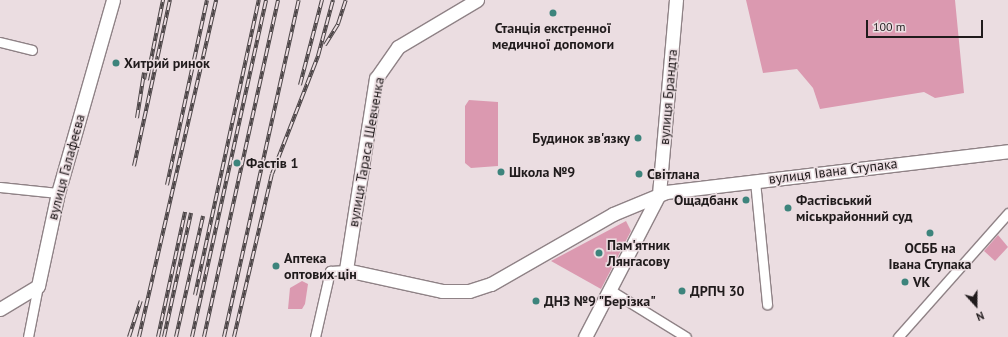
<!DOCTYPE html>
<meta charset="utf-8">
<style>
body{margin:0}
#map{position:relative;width:1008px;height:337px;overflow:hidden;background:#ebdde1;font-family:"PT Sans",sans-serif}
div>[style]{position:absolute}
.green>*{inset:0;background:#db99b0}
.roads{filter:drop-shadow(1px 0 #8f8286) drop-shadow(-1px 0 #8f8286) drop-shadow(0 1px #8f8286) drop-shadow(0 -1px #8f8286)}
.street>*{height:9px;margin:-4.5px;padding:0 4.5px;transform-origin:4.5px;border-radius:4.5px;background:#fff}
.secondary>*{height:13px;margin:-6.5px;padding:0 6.5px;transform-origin:6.5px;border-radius:6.5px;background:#fff}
.rail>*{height:4px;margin-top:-2px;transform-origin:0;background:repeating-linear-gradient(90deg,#ebdde1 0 8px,#4b4446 0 16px);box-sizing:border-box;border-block:1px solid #4b4446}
.dots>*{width:11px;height:11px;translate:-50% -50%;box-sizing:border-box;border:2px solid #ebdde1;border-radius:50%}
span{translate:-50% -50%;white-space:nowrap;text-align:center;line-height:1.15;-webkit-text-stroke:3px #ebdde1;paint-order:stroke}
.poi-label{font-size:14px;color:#201b1c;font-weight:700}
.left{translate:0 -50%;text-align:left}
.right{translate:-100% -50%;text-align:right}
.street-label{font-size:14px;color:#201b1c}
.north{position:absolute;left:956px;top:285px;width:40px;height:40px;-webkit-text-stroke:3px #ebdde1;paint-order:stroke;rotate:159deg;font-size:11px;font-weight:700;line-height:16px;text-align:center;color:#201b1c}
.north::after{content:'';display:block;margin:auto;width:14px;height:18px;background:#201b1c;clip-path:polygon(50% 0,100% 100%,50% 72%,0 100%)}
.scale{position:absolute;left:866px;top:20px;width:117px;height:18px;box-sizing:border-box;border:2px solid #201b1c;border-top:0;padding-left:5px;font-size:12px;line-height:14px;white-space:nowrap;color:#201b1c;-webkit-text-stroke:3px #ebdde1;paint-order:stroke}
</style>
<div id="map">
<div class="green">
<div style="clip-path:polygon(746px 0,955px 0,964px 93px,935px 98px,924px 92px,820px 109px,813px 88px,797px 69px,763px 73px)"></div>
<div style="clip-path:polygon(469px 100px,498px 102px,498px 166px,471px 168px,465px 163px,465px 106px)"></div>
<div style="clip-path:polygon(626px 221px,631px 231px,601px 289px,551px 261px)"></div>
<div style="clip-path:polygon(998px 235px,1008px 247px,995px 261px,984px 251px)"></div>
<div style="clip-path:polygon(302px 281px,308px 284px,305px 304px,302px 309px,288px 309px,290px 288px)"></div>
</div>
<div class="roads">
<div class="street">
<div style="left:0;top:42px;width:33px;rotate:14deg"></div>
<div style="left:755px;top:181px;width:124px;rotate:84.4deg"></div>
<div style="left:0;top:187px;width:58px;rotate:5.9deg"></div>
<div style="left:610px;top:290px;width:89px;rotate:31.7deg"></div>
<div style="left:28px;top:337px;width:52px;rotate:-78.9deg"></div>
<div style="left:315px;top:337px;width:68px;rotate:-77.2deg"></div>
<div style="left:330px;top:271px;width:16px;rotate:-4deg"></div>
<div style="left:898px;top:337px;width:166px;rotate:-48.4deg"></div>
</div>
<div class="secondary">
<div style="left:477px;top:0;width:92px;rotate:149.3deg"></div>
<div style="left:398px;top:47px;width:38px;rotate:125deg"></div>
<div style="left:376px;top:78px;width:194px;rotate:98.9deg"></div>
<div style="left:346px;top:270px;width:98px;rotate:12.3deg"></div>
<div style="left:442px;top:291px;width:27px"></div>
<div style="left:469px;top:291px;width:23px;rotate:-18deg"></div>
<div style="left:491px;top:284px;width:141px;rotate:-29.8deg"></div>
<div style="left:613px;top:214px;width:57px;rotate:-22.5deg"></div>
<div style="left:666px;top:192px;width:344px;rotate:-6.8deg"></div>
<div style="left:0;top:309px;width:44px;rotate:-31.2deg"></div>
<div style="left:38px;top:286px;width:95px;rotate:-77.9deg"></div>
<div style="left:58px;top:193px;width:201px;rotate:-74.1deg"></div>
<div style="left:585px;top:337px;width:161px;rotate:-62.6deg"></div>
<div style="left:659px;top:194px;width:195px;rotate:-85deg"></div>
</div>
</div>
<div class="rail">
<div style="left:325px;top:45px;width:25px;rotate:-58deg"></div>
<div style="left:338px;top:24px;width:25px;rotate:-72deg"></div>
<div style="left:147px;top:80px;width:82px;rotate:-78.7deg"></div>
<div style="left:300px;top:85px;width:88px;rotate:-75.5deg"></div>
<div style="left:137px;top:118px;width:46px;rotate:-81.2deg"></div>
<div style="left:134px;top:166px;width:170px;rotate:-77.8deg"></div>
<div style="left:167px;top:185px;width:189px;rotate:-77.8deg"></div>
<div style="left:195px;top:295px;width:302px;rotate:-77.8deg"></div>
<div style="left:129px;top:337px;width:38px;rotate:-72deg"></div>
<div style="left:139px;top:337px;width:346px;rotate:-77.1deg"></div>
<div style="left:158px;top:337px;width:128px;rotate:-77.8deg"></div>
<div style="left:164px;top:337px;width:127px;rotate:-77.7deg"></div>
<div style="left:176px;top:337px;width:124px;rotate:-77.4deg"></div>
<div style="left:192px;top:337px;width:345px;rotate:-77.6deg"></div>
<div style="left:204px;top:337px;width:345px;rotate:-77.6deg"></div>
<div style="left:224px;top:337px;width:345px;rotate:-77.5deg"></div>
<div style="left:234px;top:337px;width:167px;rotate:-76.9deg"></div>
<div style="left:272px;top:174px;width:127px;rotate:-68.7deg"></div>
<div style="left:318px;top:56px;width:58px;rotate:-75deg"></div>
</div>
<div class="dots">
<div style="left:553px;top:13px;background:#3d847c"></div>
<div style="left:116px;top:63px;background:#3d847c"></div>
<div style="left:638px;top:138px;background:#3d847c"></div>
<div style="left:237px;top:163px;background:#3d847c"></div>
<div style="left:501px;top:172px;background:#3d847c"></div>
<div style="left:639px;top:174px;background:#3d847c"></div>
<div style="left:746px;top:200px;background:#3d847c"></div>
<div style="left:788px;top:208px;background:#3d847c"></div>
<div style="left:930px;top:233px;background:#3d847c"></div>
<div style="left:599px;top:253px;background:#3d847c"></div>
<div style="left:276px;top:266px;background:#3d847c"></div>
<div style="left:905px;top:282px;background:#3d847c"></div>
<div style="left:682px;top:291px;background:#3d847c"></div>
<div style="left:536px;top:301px;background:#3d847c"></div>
</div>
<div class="poi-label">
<span style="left:553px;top:36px">Станція екстренної<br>медичної допомоги</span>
<span class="left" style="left:124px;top:63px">Хитрий ринок</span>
<span class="right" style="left:630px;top:138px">Будинок зв'язку</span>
<span class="left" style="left:246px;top:163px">Фастів 1</span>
<span class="left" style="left:509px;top:172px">Школа №9</span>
<span class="left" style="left:647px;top:174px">Світлана</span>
<span class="right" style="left:738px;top:200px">Ощадбанк</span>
<span class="left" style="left:796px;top:208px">Фастівський<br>міськрайонний суд</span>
<span class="left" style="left:607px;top:253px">Пам'ятник<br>Лянгасову</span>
<span style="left:930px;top:256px">ОСББ на<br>Івана Ступака</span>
<span class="left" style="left:284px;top:266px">Аптека<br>оптових цін</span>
<span class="left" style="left:913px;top:282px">VK</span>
<span class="left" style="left:690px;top:291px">ДРПЧ 30</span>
<span class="left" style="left:544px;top:301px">ДНЗ №9 "Берізка"</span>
</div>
<div class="street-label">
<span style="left:668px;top:97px;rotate:-85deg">вулиця Брандта</span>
<span style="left:366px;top:152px;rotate:-80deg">вулиця Тараса Шевченка</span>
<span style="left:66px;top:167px;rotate:-75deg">вулиця Галафеєва</span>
<span style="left:833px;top:171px;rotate:-7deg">вулиця Івана Ступака</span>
</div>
<div class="north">N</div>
<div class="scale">100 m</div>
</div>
